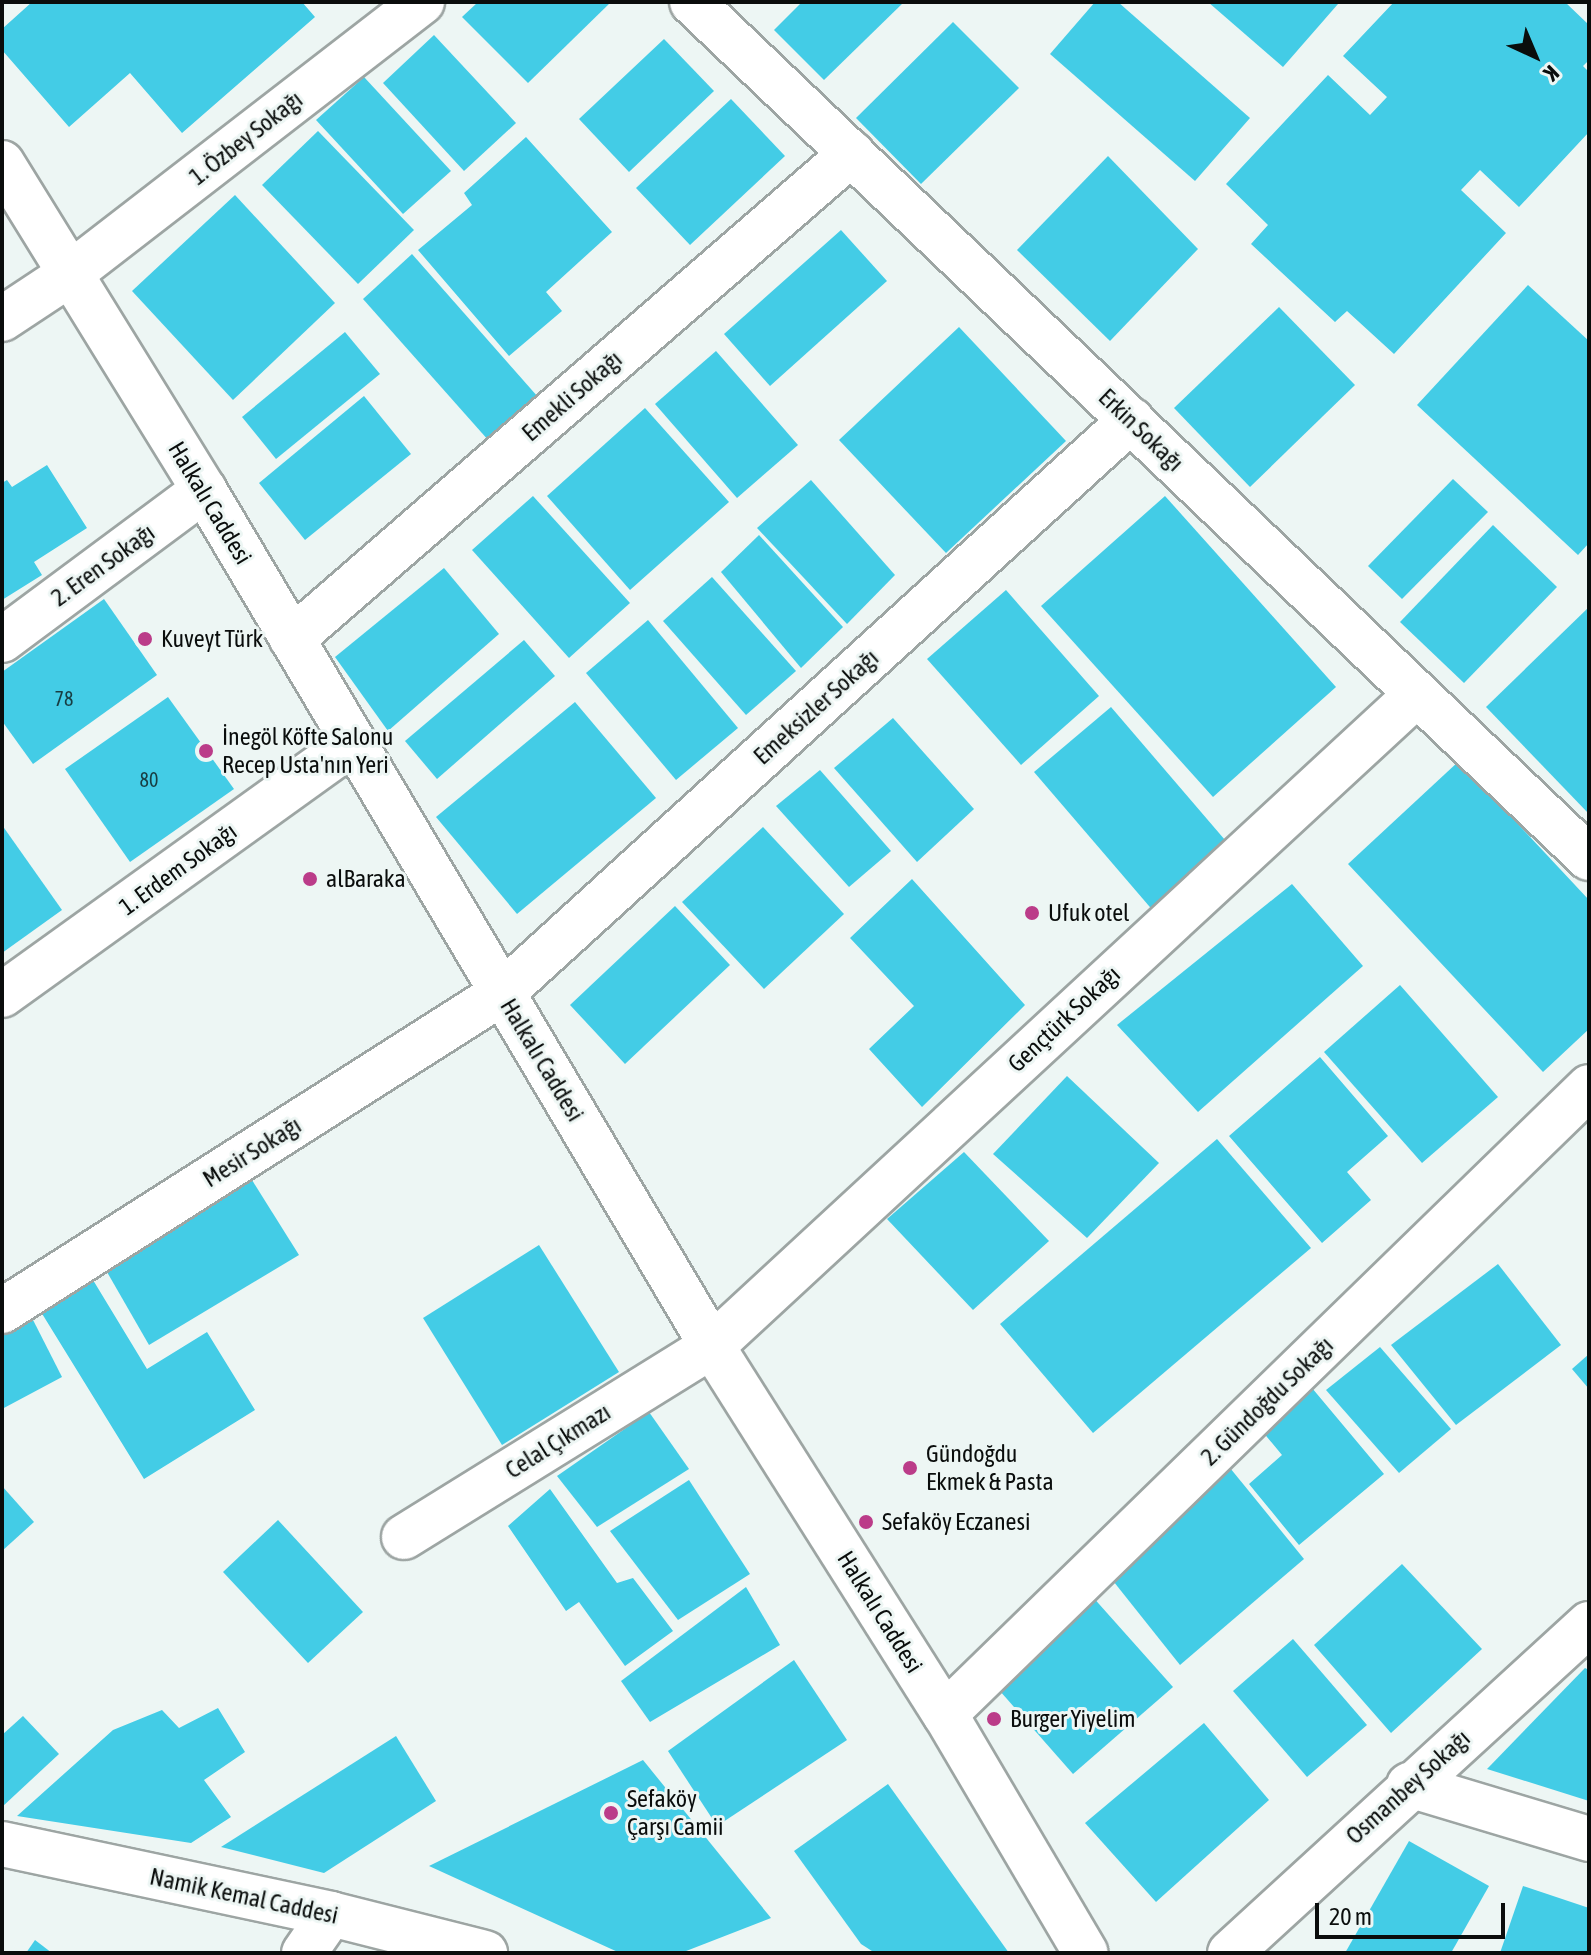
<!DOCTYPE html>
<meta charset="utf-8">
<style>
body{margin:0}
#map{position:relative;width:1591px;height:1955px;overflow:hidden;background:#edf6f4;font-family:"Asap Condensed",sans-serif}
div>[style]{position:absolute}
.building>*{inset:0;background:#43cce6}
.roads{filter:drop-shadow(2px 0 #9da5a3) drop-shadow(-2px 0 #9da5a3) drop-shadow(0 2px #9da5a3) drop-shadow(0 -2px #9da5a3)}
.street>*{height:44px;margin:-22px;padding:0 22px;transform-origin:22px;border-radius:22px;background:#fff}
.secondary>*{height:44px;margin:-22px;padding:0 22px;transform-origin:22px;border-radius:22px;background:#fff}
.dots>*{width:22px;height:22px;translate:-50% -50%;box-sizing:border-box;border:4px solid #edf6f4;border-radius:50%}
span{translate:-50% -50%;white-space:nowrap;text-align:center;line-height:1.15;-webkit-text-stroke:6px #edf6f4;paint-order:stroke}
.number-label{font-size:20px;color:#183d42}
.number-label span{-webkit-text-stroke-width:0}
.street-label{font-size:24px;color:#0a0d0c}
.poi-label{font-size:24px;color:#0a0d0c}
.left{translate:0 -50%;text-align:left}
.frame{position:absolute;inset:0;border:4px solid #0a0d0c;pointer-events:none}
.north{position:absolute;left:1495px;top:16px;width:80px;height:80px;-webkit-text-stroke:6px #edf6f4;paint-order:stroke;rotate:136deg;font-size:22px;font-weight:700;line-height:32px;text-align:center;color:#0a0d0c}
.north::after{content:'';display:block;margin:auto;width:28px;height:36px;background:#0a0d0c;clip-path:polygon(50% 0,100% 100%,50% 72%,0 100%)}
.scale{position:absolute;left:1315px;top:1903px;width:190px;height:36px;box-sizing:border-box;border:4px solid #0a0d0c;border-top:0;padding-left:10px;font-size:24px;line-height:28px;white-space:nowrap;color:#0a0d0c;-webkit-text-stroke:6px #edf6f4;paint-order:stroke}
</style>
<div id="map">
<div class="building">
<div style="clip-path:polygon(32px 2px,302px 2px,315px 17px,182px 133px,130px 73px,69px 127px,2px 50px,2px 29px)"></div>
<div style="clip-path:polygon(478px 2px,611px 2px,528px 83px,462px 17px)"></div>
<div style="clip-path:polygon(802px 2px,904px 2px,824px 80px,774px 30px)"></div>
<div style="clip-path:polygon(1095px 2px,1118px 2px,1250px 118px,1195px 181px,1050px 54px)"></div>
<div style="clip-path:polygon(1208px 2px,1335px 2px,1338px 4px,1283px 67px)"></div>
<div style="clip-path:polygon(1394px 2px,1565px 2px,1589px 25px,1589px 60px,1583px 66px,1589px 72px,1589px 132px,1519px 207px,1480px 170px,1461px 190px,1506px 233px,1394px 354px,1347px 311px,1335px 322px,1251px 244px,1268px 225px,1226px 184px,1328px 75px,1370px 115px,1387px 97px,1343px 56px)"></div>
<div style="clip-path:polygon(953px 22px,1019px 88px,921px 184px,856px 118px)"></div>
<div style="clip-path:polygon(434px 35px,516px 123px,464px 171px,383px 83px)"></div>
<div style="clip-path:polygon(664px 39px,714px 91px,629px 172px,579px 119px)"></div>
<div style="clip-path:polygon(364px 77px,451px 171px,403px 214px,316px 120px)"></div>
<div style="clip-path:polygon(731px 99px,785px 156px,690px 245px,636px 188px)"></div>
<div style="clip-path:polygon(318px 131px,414px 230px,358px 284px,262px 185px)"></div>
<div style="clip-path:polygon(526px 137px,612px 232px,546px 292px,562px 311px,509px 356px,418px 250px,472px 205px,464px 193px)"></div>
<div style="clip-path:polygon(1108px 156px,1198px 249px,1110px 341px,1017px 250px)"></div>
<div style="clip-path:polygon(235px 195px,335px 303px,233px 400px,132px 291px)"></div>
<div style="clip-path:polygon(841px 230px,887px 281px,770px 386px,724px 334px)"></div>
<div style="clip-path:polygon(412px 254px,538px 397px,489px 441px,363px 299px)"></div>
<div style="clip-path:polygon(1528px 285px,1589px 341px,1589px 543px,1578px 555px,1417px 405px)"></div>
<div style="clip-path:polygon(1279px 307px,1355px 385px,1250px 487px,1174px 408px)"></div>
<div style="clip-path:polygon(959px 327px,1066px 441px,946px 553px,839px 440px)"></div>
<div style="clip-path:polygon(345px 332px,380px 374px,276px 459px,242px 417px)"></div>
<div style="clip-path:polygon(716px 351px,798px 445px,737px 498px,655px 404px)"></div>
<div style="clip-path:polygon(364px 396px,411px 454px,305px 540px,259px 483px)"></div>
<div style="clip-path:polygon(645px 408px,729px 502px,630px 590px,547px 496px)"></div>
<div style="clip-path:polygon(47px 465px,87px 528px,34px 562px,42px 575px,2px 600px,2px 483px,7px 480px,12px 487px)"></div>
<div style="clip-path:polygon(1453px 479px,1488px 512px,1402px 599px,1368px 566px)"></div>
<div style="clip-path:polygon(811px 480px,895px 575px,847px 624px,757px 528px)"></div>
<div style="clip-path:polygon(533px 496px,630px 603px,569px 658px,472px 550px)"></div>
<div style="clip-path:polygon(1165px 496px,1336px 687px,1213px 797px,1041px 606px)"></div>
<div style="clip-path:polygon(1493px 525px,1557px 587px,1464px 683px,1400px 622px)"></div>
<div style="clip-path:polygon(759px 535px,843px 627px,801px 668px,721px 572px)"></div>
<div style="clip-path:polygon(444px 568px,499px 634px,388px 731px,335px 657px)"></div>
<div style="clip-path:polygon(712px 577px,796px 671px,746px 715px,663px 621px)"></div>
<div style="clip-path:polygon(1006px 590px,1099px 696px,1021px 765px,927px 659px)"></div>
<div style="clip-path:polygon(104px 599px,157px 675px,33px 764px,2px 721px,2px 672px)"></div>
<div style="clip-path:polygon(1589px 607px,1589px 814px,1486px 707px)"></div>
<div style="clip-path:polygon(648px 620px,738px 728px,676px 780px,586px 673px)"></div>
<div style="clip-path:polygon(524px 640px,555px 676px,437px 779px,405px 741px)"></div>
<div style="clip-path:polygon(168px 697px,234px 789px,130px 862px,65px 769px)"></div>
<div style="clip-path:polygon(575px 702px,656px 798px,517px 914px,436px 817px)"></div>
<div style="clip-path:polygon(1111px 707px,1231px 847px,1155px 913px,1034px 772px)"></div>
<div style="clip-path:polygon(893px 718px,974px 809px,917px 862px,834px 768px)"></div>
<div style="clip-path:polygon(1459px 761px,1589px 900px,1589px 1029px,1543px 1072px,1348px 864px)"></div>
<div style="clip-path:polygon(820px 770px,891px 851px,849px 887px,776px 806px)"></div>
<div style="clip-path:polygon(2px 825px,62px 910px,2px 953px)"></div>
<div style="clip-path:polygon(763px 827px,844px 914px,764px 989px,682px 902px)"></div>
<div style="clip-path:polygon(912px 879px,1025px 1005px,922px 1107px,869px 1049px,914px 1006px,850px 938px)"></div>
<div style="clip-path:polygon(1292px 884px,1363px 966px,1198px 1112px,1117px 1025px)"></div>
<div style="clip-path:polygon(675px 906px,730px 965px,625px 1064px,570px 1005px)"></div>
<div style="clip-path:polygon(1400px 985px,1498px 1097px,1422px 1163px,1324px 1052px)"></div>
<div style="clip-path:polygon(1320px 1057px,1388px 1136px,1347px 1172px,1371px 1200px,1322px 1243px,1229px 1136px)"></div>
<div style="clip-path:polygon(1067px 1076px,1159px 1163px,1087px 1238px,993px 1154px)"></div>
<div style="clip-path:polygon(1217px 1139px,1311px 1248px,1093px 1433px,1000px 1324px)"></div>
<div style="clip-path:polygon(964px 1152px,1049px 1241px,973px 1310px,887px 1219px)"></div>
<div style="clip-path:polygon(252px 1180px,299px 1255px,149px 1345px,107px 1272px)"></div>
<div style="clip-path:polygon(539px 1245px,619px 1372px,502px 1445px,423px 1318px)"></div>
<div style="clip-path:polygon(1498px 1264px,1561px 1345px,1456px 1425px,1391px 1345px)"></div>
<div style="clip-path:polygon(93px 1280px,147px 1369px,207px 1332px,255px 1410px,144px 1479px,41px 1312px)"></div>
<div style="clip-path:polygon(30px 1314px,62px 1377px,2px 1409px,2px 1329px)"></div>
<div style="clip-path:polygon(1380px 1347px,1451px 1429px,1399px 1473px,1326px 1390px)"></div>
<div style="clip-path:polygon(1589px 1354px,1589px 1389px,1572px 1369px)"></div>
<div style="clip-path:polygon(1312px 1388px,1384px 1474px,1299px 1545px,1249px 1484px,1282px 1455px,1262px 1431px)"></div>
<div style="clip-path:polygon(649px 1412px,689px 1469px,597px 1527px,557px 1476px)"></div>
<div style="clip-path:polygon(1226px 1463px,1304px 1559px,1180px 1665px,1106px 1572px)"></div>
<div style="clip-path:polygon(689px 1480px,750px 1574px,678px 1620px,610px 1531px)"></div>
<div style="clip-path:polygon(2px 1486px,34px 1522px,2px 1551px)"></div>
<div style="clip-path:polygon(550px 1489px,617px 1583px,633px 1578px,673px 1631px,625px 1666px,579px 1602px,566px 1611px,508px 1526px)"></div>
<div style="clip-path:polygon(278px 1520px,363px 1612px,308px 1663px,223px 1572px)"></div>
<div style="clip-path:polygon(1402px 1564px,1482px 1649px,1391px 1733px,1314px 1645px)"></div>
<div style="clip-path:polygon(746px 1587px,780px 1645px,650px 1722px,621px 1681px)"></div>
<div style="clip-path:polygon(1091px 1595px,1173px 1687px,1073px 1774px,992px 1682px)"></div>
<div style="clip-path:polygon(1293px 1639px,1367px 1725px,1307px 1777px,1233px 1691px)"></div>
<div style="clip-path:polygon(794px 1660px,847px 1740px,717px 1826px,668px 1751px)"></div>
<div style="clip-path:polygon(1585px 1668px,1589px 1670px,1589px 1801px,1487px 1769px)"></div>
<div style="clip-path:polygon(218px 1708px,245px 1752px,204px 1780px,231px 1817px,191px 1843px,17px 1816px,113px 1730px,162px 1710px,179px 1728px)"></div>
<div style="clip-path:polygon(23px 1716px,59px 1754px,2px 1807px,2px 1735px)"></div>
<div style="clip-path:polygon(1204px 1723px,1269px 1800px,1156px 1902px,1085px 1823px)"></div>
<div style="clip-path:polygon(396px 1736px,436px 1801px,324px 1873px,221px 1847px)"></div>
<div style="clip-path:polygon(643px 1760px,771px 1918px,681px 1953px,620px 1953px,429px 1866px)"></div>
<div style="clip-path:polygon(888px 1784px,1009px 1953px,875px 1953px,861px 1944px,794px 1851px)"></div>
<div style="clip-path:polygon(1409px 1841px,1489px 1886px,1451px 1953px,1345px 1953px)"></div>
<div style="clip-path:polygon(1523px 1886px,1589px 1908px,1589px 1953px,1500px 1953px)"></div>
<div style="clip-path:polygon(35px 1940px,52px 1953px,26px 1953px)"></div>
</div>
<div class="roads">
<div class="street">
<div style="left:692px;top:2px;width:1240px;rotate:43.66deg"></div>
<div style="left:2px;top:319px;width:82px;rotate:-33.5deg"></div>
<div style="left:70px;top:274px;width:445px;rotate:-37.7deg"></div>
<div style="left:292px;top:639px;width:741px;rotate:-40.95deg"></div>
<div style="left:2px;top:640px;width:252px;rotate:-36.6deg"></div>
<div style="left:2px;top:995px;width:433px;rotate:-35.7deg"></div>
<div style="left:2px;top:1311px;width:593px;rotate:-32.46deg"></div>
<div style="left:502px;top:993px;width:851px;rotate:-42.33deg"></div>
<div style="left:404px;top:1537px;width:362px;rotate:-31.8deg"></div>
<div style="left:712px;top:1346px;width:960px;rotate:-42.76deg"></div>
<div style="left:945px;top:1714px;width:899px;rotate:-44.23deg"></div>
<div style="left:1409px;top:1785px;width:188px;rotate:16.7deg"></div>
<div style="left:304px;top:1953px;width:47px;rotate:-55.3deg"></div>
<div style="left:1230px;top:1953px;width:487px;rotate:-42.5deg"></div>
</div>
<div class="secondary">
<div style="left:2px;top:163px;width:384px;rotate:58.3deg"></div>
<div style="left:204px;top:490px;width:995px;rotate:59.31deg"></div>
<div style="left:712px;top:1346px;width:436px;rotate:57.7deg"></div>
<div style="left:945px;top:1714px;width:277px;rotate:59.5deg"></div>
<div style="left:2px;top:1844px;width:336px;rotate:12deg"></div>
<div style="left:331px;top:1914px;width:159px;rotate:14.2deg"></div>
</div>
</div>
<div class="dots">
<div style="left:145px;top:639px;background:#bb3c89"></div>
<div style="left:206px;top:751px;background:#bb3c89"></div>
<div style="left:310px;top:879px;background:#bb3c89"></div>
<div style="left:1032px;top:913px;background:#bb3c89"></div>
<div style="left:910px;top:1468px;background:#bb3c89"></div>
<div style="left:866px;top:1522px;background:#bb3c89"></div>
<div style="left:994px;top:1719px;background:#bb3c89"></div>
<div style="left:611px;top:1813px;background:#bb3c89"></div>
</div>
<div class="number-label">
<span style="left:64px;top:698px">78</span>
<span style="left:149px;top:779px">80</span>
</div>
<div class="street-label">
<span style="left:246px;top:138px;rotate:-38deg">1. Özbey Sokağı</span>
<span style="left:572px;top:396px;rotate:-41deg">Emekli Sokağı</span>
<span style="left:1141px;top:430px;rotate:44deg">Erkin Sokağı</span>
<span style="left:210px;top:503px;rotate:59deg">Halkalı Caddesi</span>
<span style="left:103px;top:565px;rotate:-36deg">2. Eren Sokağı</span>
<span style="left:816px;top:707px;rotate:-42deg">Emeksizler Sokağı</span>
<span style="left:178px;top:869px;rotate:-36deg">1. Erdem Sokağı</span>
<span style="left:1064px;top:1019px;rotate:-43deg">Gençtürk Sokağı</span>
<span style="left:542px;top:1060px;rotate:59deg">Halkalı Caddesi</span>
<span style="left:252px;top:1152px;rotate:-32deg">Mesir Sokağı</span>
<span style="left:1267px;top:1401px;rotate:-44deg">2. Gündoğdu Sokağı</span>
<span style="left:558px;top:1441px;rotate:-32deg">Celal Çıkmazı</span>
<span style="left:880px;top:1612px;rotate:58deg">Halkalı Caddesi</span>
<span style="left:1408px;top:1787px;rotate:-42deg">Osmanbey Sokağı</span>
<span style="left:244px;top:1896px;rotate:12deg">Namik Kemal Caddesi</span>
</div>
<div class="poi-label">
<span class="left" style="left:161px;top:639px">Kuveyt Türk</span>
<span class="left" style="left:222px;top:751px">İnegöl Köfte Salonu<br>Recep Usta'nın Yeri</span>
<span class="left" style="left:326px;top:879px">alBaraka</span>
<span class="left" style="left:1048px;top:913px">Ufuk otel</span>
<span class="left" style="left:926px;top:1468px">Gündoğdu<br>Ekmek &amp; Pasta</span>
<span class="left" style="left:882px;top:1522px">Sefaköy Eczanesi</span>
<span class="left" style="left:1010px;top:1719px">Burger Yiyelim</span>
<span class="left" style="left:627px;top:1813px">Sefaköy<br>Çarşı Camii</span>
</div>
<div class="frame"></div>
<div class="north">K</div>
<div class="scale">20 m</div>
</div>
